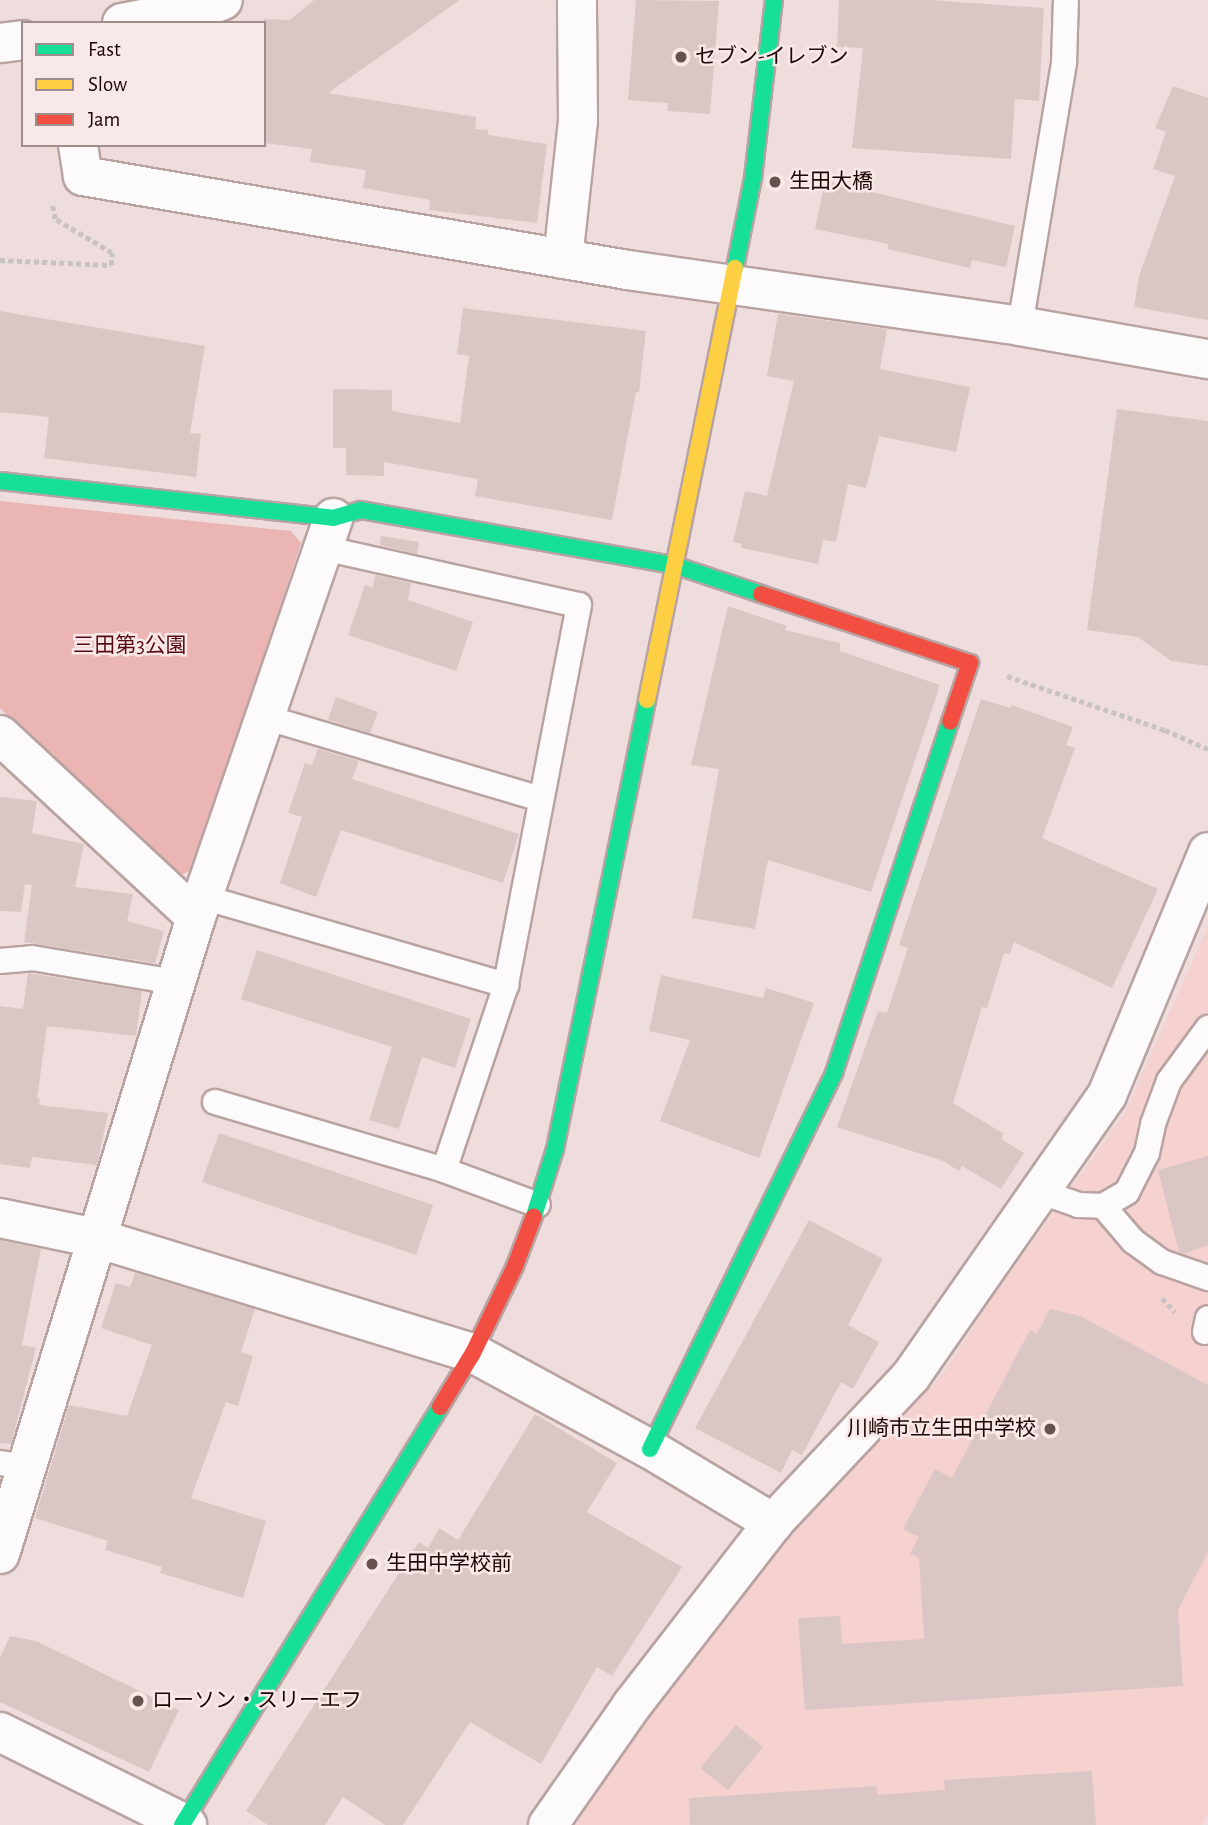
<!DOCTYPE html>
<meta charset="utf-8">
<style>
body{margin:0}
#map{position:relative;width:1208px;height:1825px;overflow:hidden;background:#eedddc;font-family:"Alegreya Sans","Noto Sans JP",sans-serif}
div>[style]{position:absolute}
.built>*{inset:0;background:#f5d1cf}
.green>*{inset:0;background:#ebb5b4}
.building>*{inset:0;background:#dbc6c6}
.path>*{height:4.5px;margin-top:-2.25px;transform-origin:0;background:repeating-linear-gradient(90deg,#c9c2c2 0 5px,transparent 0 8.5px)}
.roads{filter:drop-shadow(2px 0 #b8a3a2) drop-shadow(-2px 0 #b8a3a2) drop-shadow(0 2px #b8a3a2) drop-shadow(0 -2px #b8a3a2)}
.lane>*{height:24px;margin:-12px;padding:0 12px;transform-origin:12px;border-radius:12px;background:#fcfafa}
.street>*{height:38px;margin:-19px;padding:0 19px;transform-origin:19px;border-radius:19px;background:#fcfafa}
.fast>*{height:16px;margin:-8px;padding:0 8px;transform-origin:8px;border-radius:8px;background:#16e098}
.slow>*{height:16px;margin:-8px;padding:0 8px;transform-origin:8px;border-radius:8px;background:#ffcf43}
.jam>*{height:16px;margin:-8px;padding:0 8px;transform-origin:8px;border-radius:8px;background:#f24e42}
.dots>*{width:19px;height:19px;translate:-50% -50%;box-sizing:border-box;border:4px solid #f8e8e7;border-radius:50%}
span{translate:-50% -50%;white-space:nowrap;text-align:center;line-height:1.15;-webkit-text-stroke:5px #f8e8e7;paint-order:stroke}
.poi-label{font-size:21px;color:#1c0405}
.left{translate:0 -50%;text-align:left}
.right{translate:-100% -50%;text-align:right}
.park-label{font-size:21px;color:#570a13}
.legend{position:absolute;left:21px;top:21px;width:245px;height:126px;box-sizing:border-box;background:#f8e8e7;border:2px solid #a08d8d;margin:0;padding:9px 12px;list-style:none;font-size:21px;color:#1c0405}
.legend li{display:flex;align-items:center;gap:14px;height:35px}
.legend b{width:35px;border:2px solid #a08d8d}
</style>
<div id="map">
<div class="built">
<div style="clip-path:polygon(1208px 926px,1208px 1814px,1202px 1825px,572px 1825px,638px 1723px,728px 1603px,943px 1374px,992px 1298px,1125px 1113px)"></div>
</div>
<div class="green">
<div style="clip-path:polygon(0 501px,291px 531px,301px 543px,195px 869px,168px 880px,0 708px)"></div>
</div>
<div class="building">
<div style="clip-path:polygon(314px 0,460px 0,328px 93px,476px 117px,475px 129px,488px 130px,488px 135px,547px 144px,537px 223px,429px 210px,430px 200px,363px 188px,366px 170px,310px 162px,312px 149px,264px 143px,264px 19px,290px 20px)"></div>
<div style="clip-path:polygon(636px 0,719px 1px,710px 114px,667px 111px,668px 103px,628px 100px)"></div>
<div style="clip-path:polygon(839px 0,930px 0,1044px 8px,1039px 101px,1015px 99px,1011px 159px,852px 148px,863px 48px,837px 47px)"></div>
<div style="clip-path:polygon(1173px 86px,1208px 98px,1208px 320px,1134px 307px,1139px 276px,1175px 176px,1153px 169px,1166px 132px,1155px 128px)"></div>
<div style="clip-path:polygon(825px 181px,1015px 226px,1006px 267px,972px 260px,970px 268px,888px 249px,888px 244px,815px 229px)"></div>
<div style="clip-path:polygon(463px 308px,646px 331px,639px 392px,636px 392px,612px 520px,475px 496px,478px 479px,384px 462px,384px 476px,346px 475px,346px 448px,333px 448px,333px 389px,392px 390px,392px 411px,460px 423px,469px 356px,457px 354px)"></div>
<div style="clip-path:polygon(0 311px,205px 346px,190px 433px,201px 434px,196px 477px,44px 458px,49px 417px,0 412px)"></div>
<div style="clip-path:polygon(778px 314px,887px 329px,880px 369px,970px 387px,956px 452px,879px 436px,866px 488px,848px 484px,836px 542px,823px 540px,818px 564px,741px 548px,742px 544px,733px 542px,745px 491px,767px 496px,794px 381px,767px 376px)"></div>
<div style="clip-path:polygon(1117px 409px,1208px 421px,1208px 666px,1171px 661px,1138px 637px,1087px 630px)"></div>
<div style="clip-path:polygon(381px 536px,419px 542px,417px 554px,380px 545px)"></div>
<div style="clip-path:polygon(375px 575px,411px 583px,408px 600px,473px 622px,456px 671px,348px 635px,365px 585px,373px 588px)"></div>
<div style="clip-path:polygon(728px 606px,787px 626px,785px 630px,840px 643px,840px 651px,940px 685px,871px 892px,768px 860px,755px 929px,692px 918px,719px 769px,691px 765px)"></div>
<div style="clip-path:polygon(336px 697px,378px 712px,370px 733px,328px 720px)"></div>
<div style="clip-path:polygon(981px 699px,1010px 708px,1012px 705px,1073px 727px,1066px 745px,1075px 748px,1042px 838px,1158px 889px,1112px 988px,1014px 942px,1010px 954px,1004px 953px,987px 1008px,982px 1007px,953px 1103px,1004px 1134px,1001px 1139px,1024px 1153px,1001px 1189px,962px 1166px,959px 1171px,943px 1161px,837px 1127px,878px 1011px,887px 1013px,908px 948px,899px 945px)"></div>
<div style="clip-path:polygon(318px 749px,359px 761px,352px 779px,519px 834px,503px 883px,341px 830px,316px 897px,280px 883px,302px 817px,288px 813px,305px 763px,312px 765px)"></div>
<div style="clip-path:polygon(0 797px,37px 801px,32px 833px,84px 844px,75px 887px,133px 894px,127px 921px,164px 931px,155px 963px,24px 942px,32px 885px,25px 884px,21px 912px,0 911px)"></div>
<div style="clip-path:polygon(257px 950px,471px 1019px,455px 1068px,422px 1057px,399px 1129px,369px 1120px,392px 1047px,241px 999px)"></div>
<div style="clip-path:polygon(28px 973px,142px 991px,136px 1036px,47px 1026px,37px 1099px,40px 1099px,39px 1105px,108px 1113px,97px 1165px,32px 1157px,30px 1168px,0 1164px,0 1006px,23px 1009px)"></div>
<div style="clip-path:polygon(661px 975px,763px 998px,766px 988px,814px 1003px,759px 1158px,660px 1121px,690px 1040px,649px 1031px)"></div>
<div style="clip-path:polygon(219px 1133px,433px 1205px,416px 1255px,202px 1182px)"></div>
<div style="clip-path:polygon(1208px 1156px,1208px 1245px,1184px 1254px,1179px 1252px,1158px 1170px)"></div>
<div style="clip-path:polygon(809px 1220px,883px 1259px,848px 1325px,879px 1342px,853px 1389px,841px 1382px,802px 1455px,792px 1450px,781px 1473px,695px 1428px)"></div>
<div style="clip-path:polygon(0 1240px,41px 1249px,22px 1345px,36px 1348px,11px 1444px,0 1443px)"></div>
<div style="clip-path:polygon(135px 1273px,255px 1309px,241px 1352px,253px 1356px,238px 1406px,226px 1402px,191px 1498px,266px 1521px,243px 1598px,160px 1573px,162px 1567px,105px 1550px,108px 1541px,35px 1518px,69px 1405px,127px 1416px,152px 1345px,101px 1328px,116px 1283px,130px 1287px)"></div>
<div style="clip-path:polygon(1050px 1309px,1080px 1316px,1208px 1385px,1208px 1552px,1178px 1610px,1183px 1686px,805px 1710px,798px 1618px,840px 1616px,842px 1644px,924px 1639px,919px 1558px,910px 1554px,919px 1537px,903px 1529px,935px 1469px,952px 1478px,1030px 1330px,1037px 1334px)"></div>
<div style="clip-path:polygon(535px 1414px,617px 1463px,587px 1512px,682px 1567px,612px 1676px,597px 1667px,541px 1764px,470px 1722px,403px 1825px,385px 1825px,343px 1797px,325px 1825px,268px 1825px,246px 1811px,419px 1542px,428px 1548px,439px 1528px,458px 1540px)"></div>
<div style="clip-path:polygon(10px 1636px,36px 1641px,179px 1710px,149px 1772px,0 1702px,0 1658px)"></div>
<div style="clip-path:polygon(736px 1725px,763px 1747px,728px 1790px,700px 1768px)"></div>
<div style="clip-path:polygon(1092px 1771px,1096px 1825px,690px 1825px,689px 1798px,877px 1786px,877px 1795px,945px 1790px,944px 1780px)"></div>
</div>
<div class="path">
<div style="left:0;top:260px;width:111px;rotate:2.6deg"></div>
<div style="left:111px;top:265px;width:12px;rotate:-85deg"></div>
<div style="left:112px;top:253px;width:66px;rotate:-149.2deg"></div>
<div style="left:55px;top:219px;width:15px;rotate:-101deg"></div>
<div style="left:1007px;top:676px;width:167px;rotate:18.9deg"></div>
<div style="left:1165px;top:730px;width:47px;rotate:23.8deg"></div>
<div style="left:1162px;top:1298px;width:19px;rotate:47deg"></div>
</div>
<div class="roads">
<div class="lane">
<div style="left:1020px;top:326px;width:268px;rotate:-80.5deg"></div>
<div style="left:1064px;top:62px;width:62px;rotate:-88.2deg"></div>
<div style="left:323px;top:548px;width:262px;rotate:12.6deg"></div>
<div style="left:579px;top:605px;width:387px;rotate:100.9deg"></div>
<div style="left:506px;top:985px;width:195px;rotate:108.5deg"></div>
<div style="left:444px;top:1170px;width:100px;rotate:20.4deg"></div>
<div style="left:264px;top:717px;width:289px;rotate:16.5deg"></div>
<div style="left:203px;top:897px;width:316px;rotate:16.2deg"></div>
<div style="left:0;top:961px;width:32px;rotate:-5deg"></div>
<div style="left:32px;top:958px;width:146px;rotate:9.5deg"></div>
<div style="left:215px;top:1102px;width:239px;rotate:16.5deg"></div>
<div style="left:1041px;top:1192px;width:39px;rotate:19deg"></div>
<div style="left:1078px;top:1205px;width:25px;rotate:2deg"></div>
<div style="left:1103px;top:1206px;width:28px;rotate:-30deg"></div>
<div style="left:1127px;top:1192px;width:44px;rotate:-62.9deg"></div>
<div style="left:1147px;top:1153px;width:30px;rotate:-78deg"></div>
<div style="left:1153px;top:1124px;width:46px;rotate:-69.6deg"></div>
<div style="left:1169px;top:1081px;width:66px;rotate:-53.7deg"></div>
<div style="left:1103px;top:1206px;width:46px;rotate:49.4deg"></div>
<div style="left:1133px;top:1241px;width:36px;rotate:36deg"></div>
<div style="left:1162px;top:1262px;width:49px;rotate:19.2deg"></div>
<div style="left:1205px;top:1332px;width:14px;rotate:-78deg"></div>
<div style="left:0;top:1463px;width:25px;rotate:9deg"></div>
</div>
<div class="street">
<div style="left:122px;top:23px;width:85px;rotate:-10.9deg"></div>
<div style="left:205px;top:7px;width:19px;rotate:-21deg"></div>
<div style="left:0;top:43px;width:23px;rotate:-7deg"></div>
<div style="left:78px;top:145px;width:31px;rotate:81deg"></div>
<div style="left:83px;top:176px;width:553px;rotate:9.79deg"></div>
<div style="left:628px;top:270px;width:396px;rotate:8.1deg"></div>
<div style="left:1020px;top:326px;width:191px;rotate:10deg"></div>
<div style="left:563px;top:259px;width:138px;rotate:-83.8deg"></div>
<div style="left:578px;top:122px;width:122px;rotate:-90.5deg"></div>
<div style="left:0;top:735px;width:267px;rotate:42.9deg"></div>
<div style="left:0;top:1218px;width:98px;rotate:11.8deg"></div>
<div style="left:96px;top:1238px;width:394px;rotate:17deg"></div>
<div style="left:473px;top:1353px;width:201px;rotate:28.5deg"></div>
<div style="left:650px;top:1449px;width:144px;rotate:31deg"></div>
<div style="left:0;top:1554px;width:666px;rotate:-72.9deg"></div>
<div style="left:196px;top:917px;width:422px;rotate:-71deg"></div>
<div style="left:0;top:1732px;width:209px;rotate:26.4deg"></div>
<div style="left:548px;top:1825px;width:146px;rotate:-55deg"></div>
<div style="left:632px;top:1705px;width:230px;rotate:-52.2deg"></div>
<div style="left:773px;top:1523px;width:202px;rotate:-46.8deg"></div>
<div style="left:911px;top:1376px;width:343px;rotate:-55.1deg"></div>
<div style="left:1107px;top:1095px;width:263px;rotate:-67.4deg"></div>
</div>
<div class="fast">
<div style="left:735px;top:268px;width:92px;rotate:-78.7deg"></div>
<div style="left:753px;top:178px;width:179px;rotate:-83.3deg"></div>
<div style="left:0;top:481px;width:335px;rotate:6.3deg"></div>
<div style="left:333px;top:518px;width:29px;rotate:-16deg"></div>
<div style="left:361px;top:510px;width:321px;rotate:10deg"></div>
<div style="left:677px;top:566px;width:89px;rotate:18.4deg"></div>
<div style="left:534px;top:1216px;width:70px;rotate:-72.6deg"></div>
<div style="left:555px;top:1149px;width:458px;rotate:-78.4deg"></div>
<div style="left:650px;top:1449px;width:419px;rotate:-63.9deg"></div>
<div style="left:834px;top:1073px;width:370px;rotate:-71.7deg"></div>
<div style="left:182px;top:1825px;width:491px;rotate:-58.3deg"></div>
</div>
<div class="slow">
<div style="left:647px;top:700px;width:441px;rotate:-78.5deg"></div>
</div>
<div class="jam">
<div style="left:761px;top:594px;width:220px;rotate:18.3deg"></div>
<div style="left:970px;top:663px;width:62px;rotate:108.7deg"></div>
<div style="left:440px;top:1407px;width:63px;rotate:-58.6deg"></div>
<div style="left:473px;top:1353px;width:97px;rotate:-64.2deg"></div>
<div style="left:515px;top:1266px;width:53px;rotate:-69.2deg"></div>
</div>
</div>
<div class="dots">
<div style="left:681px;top:57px;background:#665050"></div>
<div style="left:775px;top:182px;background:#665050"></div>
<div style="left:1050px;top:1429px;background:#665050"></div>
<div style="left:372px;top:1564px;background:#665050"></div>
<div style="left:138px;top:1701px;background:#665050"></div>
</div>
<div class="poi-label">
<span class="left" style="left:695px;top:57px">セブン-イレブン</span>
<span class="left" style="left:789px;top:182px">生田大橋</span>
<span class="right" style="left:1036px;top:1429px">川崎市立生田中学校</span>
<span class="left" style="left:386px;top:1564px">生田中学校前</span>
<span class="left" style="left:152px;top:1701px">ローソン・スリーエフ</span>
</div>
<div class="park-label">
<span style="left:130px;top:646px">三田第3公園</span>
</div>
<ul class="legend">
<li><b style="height:9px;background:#16e098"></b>Fast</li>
<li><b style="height:9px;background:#ffcf43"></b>Slow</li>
<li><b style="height:9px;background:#f24e42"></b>Jam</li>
</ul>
</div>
